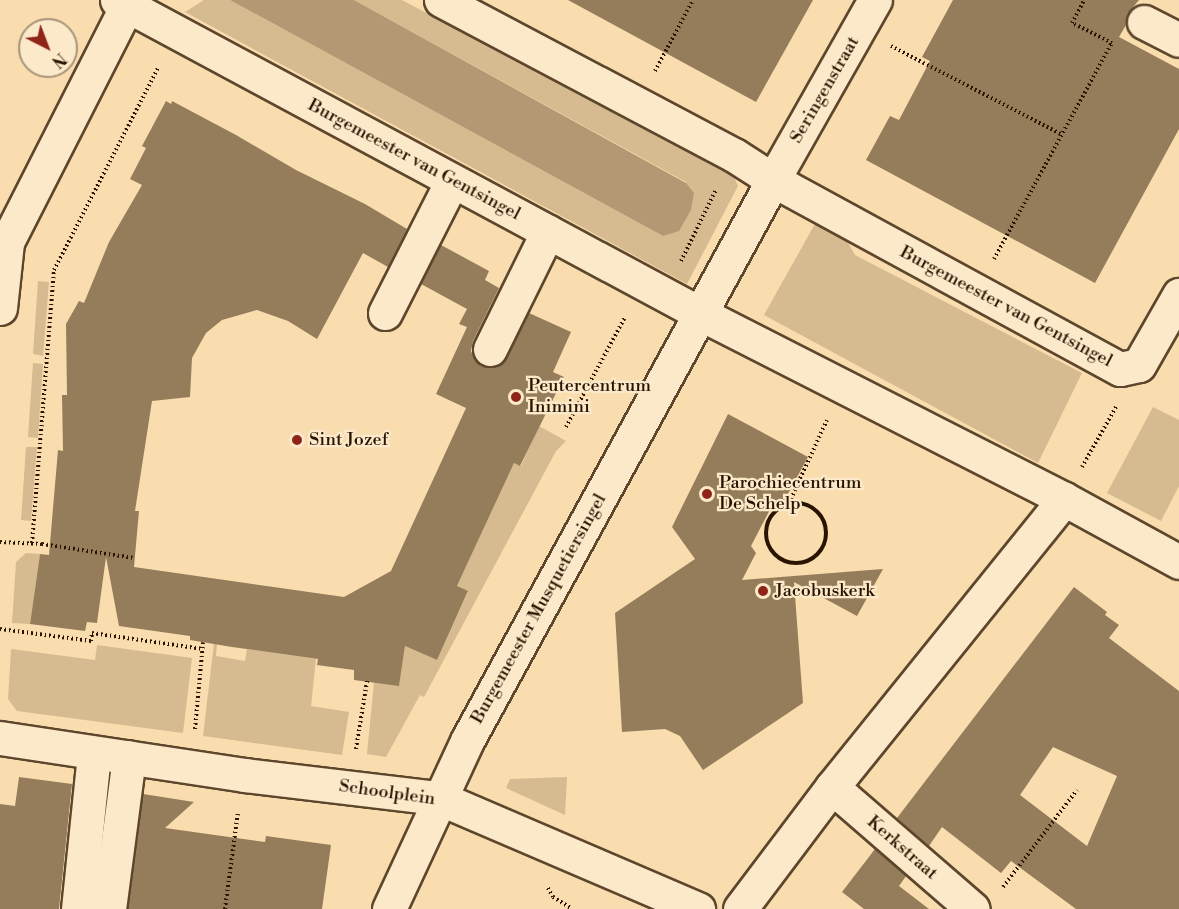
<!DOCTYPE html>
<style>
body{margin:0}
#map{position:relative;width:1179px;height:909px;overflow:hidden;background:#f9ddae;font-family:"Libre Bodoni",serif}
div>[style]{position:absolute}
.green>*{inset:0;background:#d6bb91}
.water>*{inset:0;background:#b29973}
.building>*{inset:0;background:#957d5b}
.path>*{height:4px;margin-top:-2px;transform-origin:0;background:repeating-linear-gradient(90deg,#291401 0 1.5px,transparent 0 4.5px)}
.path>.ring{margin:-2px;padding:0;box-sizing:content-box;background:none;border:4px solid #291401;border-radius:50%}
.roads{filter:drop-shadow(2px 0 #5d462c) drop-shadow(-2px 0 #5d462c) drop-shadow(0 2px #5d462c) drop-shadow(0 -2px #5d462c)}
.minor>*{height:33px;margin:-16.5px;padding:0 16.5px;transform-origin:16.5px;border-radius:16.5px;background:#fbe9ca}
.dots>*{width:16px;height:16px;translate:-50% -50%;box-sizing:border-box;border:3px solid #fbe9ca;border-radius:50%}
span{translate:-50% -50%;white-space:nowrap;text-align:center;line-height:1.15;-webkit-text-stroke:4.5px #fbe9ca;paint-order:stroke}
.street-label{font-size:18px;color:#291401}
.poi-label{font-size:18px;color:#291401}
.left{translate:0 -50%;text-align:left}
.north{position:absolute;left:18px;top:18px;width:60px;height:60px;box-sizing:border-box;background:#fbe9ca;border:2px solid #a7947a;border-radius:50%;rotate:138deg;font-size:16px;font-weight:700;line-height:24px;text-align:center;color:#291401}
.north::after{content:'';display:block;margin:auto;width:21px;height:27px;background:#8f2418;clip-path:polygon(50% 0,100% 100%,50% 72%,0 100%)}
</style>
<div id="map">
<div class="green">
<div style="clip-path:polygon(204px 0,230px 0,663px 236px,686px 182px,354px 0,402px 0,734px 177px,738px 186px,687px 284px,185px 12px)"></div>
<div style="clip-path:polygon(816px 222px,846px 239px,855px 255px,1082px 373px,1038px 463px,764px 315px)"></div>
<div style="clip-path:polygon(38px 281px,49px 282px,43px 356px,33px 354px)"></div>
<div style="clip-path:polygon(33px 363px,43px 364px,38px 438px,28px 437px)"></div>
<div style="clip-path:polygon(1153px 407px,1179px 420px,1179px 486px,1161px 521px,1107px 493px)"></div>
<div style="clip-path:polygon(539px 426px,566px 441px,556px 451px,424px 697px,420px 695px,386px 757px,367px 754px,374px 682px,399px 685px,405px 646px,437px 660px,468px 592px,457px 586px,514px 463px,521px 466px)"></div>
<div style="clip-path:polygon(26px 447px,37px 447px,31px 521px,21px 520px)"></div>
<div style="clip-path:polygon(26px 553px,40px 554px,30px 624px,12px 623px,16px 562px)"></div>
<div style="clip-path:polygon(214px 643px,217px 644px,216px 656px,245px 661px,247px 649px,316px 659px,311px 706px,349px 712px,342px 755px,203px 736px)"></div>
<div style="clip-path:polygon(97px 645px,192px 658px,183px 733px,17px 711px,8px 699px,11px 649px,95px 660px)"></div>
<div style="clip-path:polygon(567px 777px,565px 815px,506px 788px,510px 779px)"></div>
</div>
<div class="water">
<div style="clip-path:polygon(230px 0,354px 0,686px 183px,694px 193px,691px 210px,679px 231px,663px 236px)"></div>
</div>
<div class="building">
<div style="clip-path:polygon(568px 0,813px 0,756px 102px)"></div>
<div style="clip-path:polygon(953px 0,1139px 0,1128px 13px,1126px 25px,1119px 37px,1179px 69px,1179px 129px,1095px 283px,866px 160px,890px 116px,899px 120px,930px 61px,922px 57px)"></div>
<div style="clip-path:polygon(166px 101px,171px 104px,172px 101px,236px 135px,296px 170px,365px 204px,407px 229px,388px 267px,363px 253px,317px 339px,288px 321px,257px 310px,222px 320px,206px 333px,192px 358px,190px 397px,152px 401px,135px 511px,139px 511px,134px 567px,344px 597px,391px 571px,466px 408px,436px 394px,467px 327px,459px 324px,467px 309px,421px 284px,441px 245px,489px 271px,485px 280px,499px 288px,473px 341px,471px 351px,475px 360px,481px 366px,492px 368px,501px 364px,529px 313px,571px 332px,553px 372px,564px 377px,520px 466px,514px 463px,457px 586px,468px 591px,437px 660px,405px 646px,399px 686px,354px 680px,354px 670px,317px 665px,318px 659px,232px 647px,190px 640px,190px 636px,119px 626px,106px 557px,97px 623px,87px 622px,85px 631px,30px 624px,40px 554px,49px 555px,58px 450px,63px 451px,62px 395px,67px 395px,66px 324px,79px 301px,84px 303px,109px 242px,142px 185px,130px 179px,146px 148px,142px 146px)"></div>
<div style="clip-path:polygon(728px 414px,808px 457px,783px 503px,775px 500px,751px 546px,756px 553px,742px 580px,883px 569px,857px 616px,794px 582px,803px 703px,703px 770px,680px 736px,665px 729px,622px 732px,615px 613px,695px 559px,672px 527px)"></div>
<div style="clip-path:polygon(evenodd,1074px 587px,1107px 612px,1105px 615px,1119px 625px,1109px 638px,1179px 691px,1179px 909px,1076px 909px,1011px 861px,1001px 873px,942px 827px,929px 846px,897px 818px,1074px 587px,1053px 747px,1117px 776px,1087px 846px,1020px 795px,1053px 747px)"></div>
<div style="clip-path:polygon(19px 777px,72px 784px,59px 909px,0 909px,0 804px,15px 806px)"></div>
<div style="clip-path:polygon(143px 794px,194px 802px,165px 828px,265px 842px,266px 836px,331px 845px,322px 909px,128px 909px)"></div>
<div style="clip-path:polygon(875px 849px,906px 876px,899px 886px,929px 909px,864px 909px,842px 892px)"></div>
</div>
<div class="path">
<div style="left:891px;top:46px;width:191px;rotate:27.4deg"></div>
<div style="left:655px;top:71px;width:81px;rotate:-61.8deg"></div>
<div style="left:994px;top:259px;width:246px;rotate:-61.4deg"></div>
<div style="left:1112px;top:43px;width:45px;rotate:-153.4deg"></div>
<div style="left:1072px;top:23px;width:26px;rotate:-62deg"></div>
<div style="left:681px;top:261px;width:79px;rotate:-63.8deg"></div>
<div style="left:566px;top:427px;width:125px;rotate:-61.8deg"></div>
<div style="left:1082px;top:467px;width:71px;rotate:-60.6deg"></div>
<div style="left:789px;top:503px;width:91px;rotate:-65.4deg"></div>
<div class="ring" style="left:766px;top:503px;width:56px;height:56px"></div>
<div style="left:0;top:542px;width:42px;rotate:2.7deg"></div>
<div style="left:42px;top:544px;width:93px;rotate:8.7deg"></div>
<div style="left:32px;top:543px;width:274px;rotate:-85.4deg"></div>
<div style="left:54px;top:270px;width:229px;rotate:-62.8deg"></div>
<div style="left:0;top:629px;width:92px;rotate:7.5deg"></div>
<div style="left:91px;top:641px;width:8px;rotate:-83deg"></div>
<div style="left:92px;top:633px;width:112px;rotate:8.2deg"></div>
<div style="left:195px;top:729px;width:87px;rotate:-84.7deg"></div>
<div style="left:356px;top:749px;width:69px;rotate:-80.8deg"></div>
<div style="left:1003px;top:887px;width:122px;rotate:-52.7deg"></div>
<div style="left:548px;top:888px;width:10px;rotate:61deg"></div>
<div style="left:553px;top:897px;width:22px;rotate:32deg"></div>
<div style="left:225px;top:909px;width:98px;rotate:-82.4deg"></div>
</div>
<div class="roads">
<div class="minor">
<div style="left:117px;top:0;width:663px;rotate:28.27deg"></div>
<div style="left:701px;top:314px;width:407px;rotate:27deg"></div>
<div style="left:1064px;top:499px;width:131px;rotate:28.7deg"></div>
<div style="left:441px;top:0;width:331px;rotate:27.9deg"></div>
<div style="left:734px;top:155px;width:46px;rotate:32.7deg"></div>
<div style="left:773px;top:180px;width:395px;rotate:28.6deg"></div>
<div style="left:1120px;top:369px;width:19px;rotate:-12deg"></div>
<div style="left:1139px;top:365px;width:81px;rotate:-60.3deg"></div>
<div style="left:1144px;top:22px;width:39px;rotate:27deg"></div>
<div style="left:0;top:308px;width:66px;rotate:-83.9deg"></div>
<div style="left:7px;top:242px;width:271px;rotate:-63.1deg"></div>
<div style="left:385px;top:313px;width:148px;rotate:-63.1deg"></div>
<div style="left:490px;top:349px;width:131px;rotate:-63.8deg"></div>
<div style="left:0;top:738px;width:248px;rotate:8.6deg"></div>
<div style="left:245px;top:775px;width:195px;rotate:6.8deg"></div>
<div style="left:439px;top:798px;width:282px;rotate:23.2deg"></div>
<div style="left:832px;top:787px;width:186px;rotate:40.9deg"></div>
<div style="left:78px;top:909px;width:157px;rotate:-84.1deg"></div>
<div style="left:109px;top:909px;width:153px;rotate:-82.5deg"></div>
<div style="left:389px;top:909px;width:187px;rotate:-65.1deg"></div>
<div style="left:468px;top:739px;width:637px;rotate:-61.38deg"></div>
<div style="left:773px;top:180px;width:207px;rotate:-60.5deg"></div>
<div style="left:740px;top:909px;width:153px;rotate:-53deg"></div>
<div style="left:832px;top:787px;width:370px;rotate:-51.1deg"></div>
</div>
</div>
<div class="dots">
<div style="left:516px;top:397px;background:#8f2418"></div>
<div style="left:297px;top:440px;background:#8f2418"></div>
<div style="left:707px;top:494px;background:#8f2418"></div>
<div style="left:763px;top:591px;background:#8f2418"></div>
</div>
<div class="street-label">
<span style="left:825px;top:90px;rotate:-60deg">Seringenstraat</span>
<span style="left:414px;top:160px;rotate:28deg">Burgemeester van Gentsingel</span>
<span style="left:1006px;top:307px;rotate:28deg">Burgemeester van Gentsingel</span>
<span style="left:539px;top:609px;rotate:-61deg">Burgemeester Musquetiersingel</span>
<span style="left:387px;top:793px;rotate:8deg">Schoolplein</span>
<span style="left:902px;top:848px;rotate:41deg">Kerkstraat</span>
</div>
<div class="poi-label">
<span class="left" style="left:528px;top:397px">Peutercentrum<br>Inimini</span>
<span class="left" style="left:309px;top:440px">Sint Jozef</span>
<span class="left" style="left:719px;top:494px">Parochiecentrum<br>De Schelp</span>
<span class="left" style="left:775px;top:591px">Jacobuskerk</span>
</div>
<div class="north">N</div>
</div>
